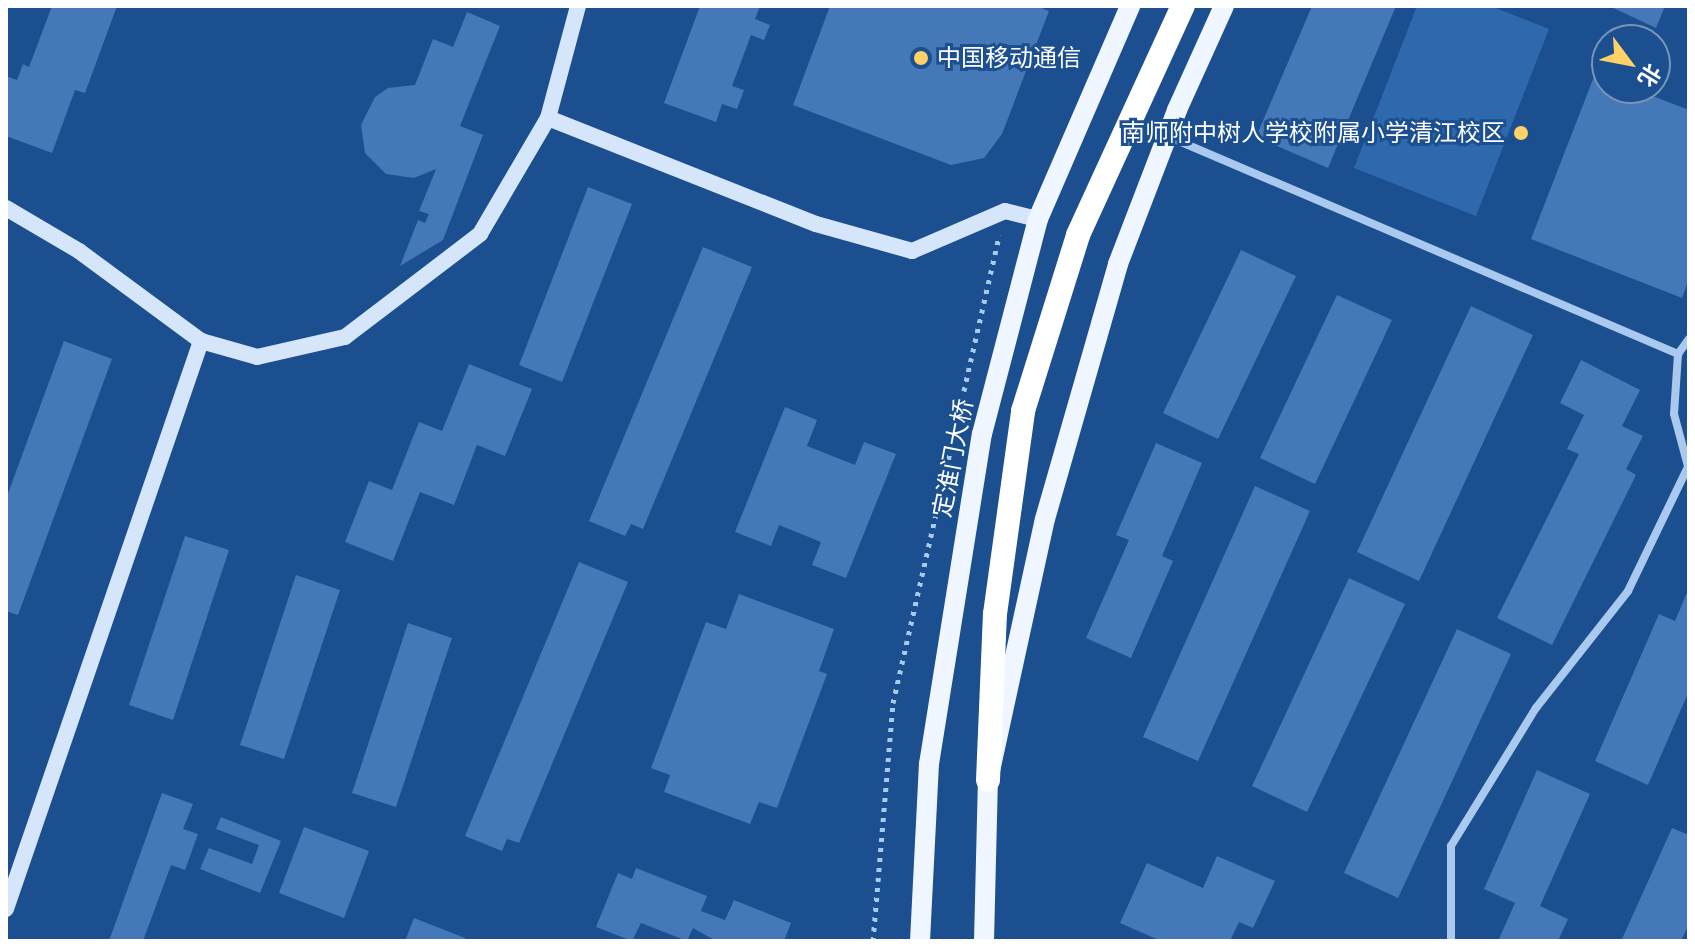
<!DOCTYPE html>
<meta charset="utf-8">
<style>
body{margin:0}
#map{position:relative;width:1695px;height:947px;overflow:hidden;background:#1b4f8f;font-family:Raleway,"Noto Sans SC",sans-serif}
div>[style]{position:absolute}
.green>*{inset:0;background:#2e69ad}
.building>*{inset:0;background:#4478b7}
.path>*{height:5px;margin-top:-2.5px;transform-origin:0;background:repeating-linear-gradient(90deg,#a9c9ee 0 4px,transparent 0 10px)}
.street>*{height:8px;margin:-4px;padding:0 4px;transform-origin:4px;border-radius:4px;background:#a9c9ee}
.secondary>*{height:16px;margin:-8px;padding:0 8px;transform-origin:8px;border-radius:8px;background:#d6e6fa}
.primary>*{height:20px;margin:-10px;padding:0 10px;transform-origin:10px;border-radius:10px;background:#f0f6ff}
.highway>*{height:24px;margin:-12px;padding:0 12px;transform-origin:12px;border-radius:12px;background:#fff}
.dots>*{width:22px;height:22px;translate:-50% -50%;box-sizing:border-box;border:4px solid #1b4f8f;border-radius:50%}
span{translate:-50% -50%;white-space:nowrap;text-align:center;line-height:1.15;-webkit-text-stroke:6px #1b4f8f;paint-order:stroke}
.poi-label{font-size:24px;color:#fff}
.left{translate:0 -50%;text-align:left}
.right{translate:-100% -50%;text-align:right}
.street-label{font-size:24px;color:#fff}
.frame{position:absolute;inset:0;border:8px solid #fff;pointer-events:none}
.north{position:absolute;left:1591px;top:24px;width:80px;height:80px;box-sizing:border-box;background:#1b4f8f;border:2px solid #7695bc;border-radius:50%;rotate:122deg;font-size:22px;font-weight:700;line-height:32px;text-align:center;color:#fff}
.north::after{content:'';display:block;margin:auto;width:28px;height:36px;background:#ffd166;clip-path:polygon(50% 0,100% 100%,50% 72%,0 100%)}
</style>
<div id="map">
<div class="green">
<div style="clip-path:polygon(1417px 6px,1491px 6px,1549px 29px,1476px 216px,1354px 168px)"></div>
</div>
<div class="building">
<div style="clip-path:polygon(52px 6px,117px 6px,85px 93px,75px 90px,52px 153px,6px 136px,6px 76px,17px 80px,23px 64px,29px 67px)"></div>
<div style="clip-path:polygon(700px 6px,760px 6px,755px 19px,770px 25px,764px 40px,751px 35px,732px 86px,744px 90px,737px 109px,722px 104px,716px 122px,664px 103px)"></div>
<div style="clip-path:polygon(830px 6px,1036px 6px,1049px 11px,1002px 134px,984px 158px,951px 165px,793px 105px)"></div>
<div style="clip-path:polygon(1312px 6px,1396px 6px,1328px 168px,1256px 137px)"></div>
<div style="clip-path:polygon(1609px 6px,1665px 6px,1656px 28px)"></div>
<div style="clip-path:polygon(467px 12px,500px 26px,460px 126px,483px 135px,443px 240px,400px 266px,418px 220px,425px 223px,429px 214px,419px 211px,436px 169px,414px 178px,386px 174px,365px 153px,361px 125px,375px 97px,388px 88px,415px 85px,433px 39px,453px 47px)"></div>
<div style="clip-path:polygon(1595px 74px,1607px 78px,1607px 88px,1632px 88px,1689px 110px,1689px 279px,1682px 298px,1531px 239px)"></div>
<div style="clip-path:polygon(588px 187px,632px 204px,562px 382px,519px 365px)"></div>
<div style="clip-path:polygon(703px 247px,752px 267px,643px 529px,631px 524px,625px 536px,589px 521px)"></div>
<div style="clip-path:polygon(1241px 250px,1296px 276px,1218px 439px,1163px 413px)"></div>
<div style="clip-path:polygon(1337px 295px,1392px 320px,1315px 484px,1260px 458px)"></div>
<div style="clip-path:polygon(1471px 306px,1533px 335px,1419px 581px,1357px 552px)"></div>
<div style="clip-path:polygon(64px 341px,112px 359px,18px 615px,6px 611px,6px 499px)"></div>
<div style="clip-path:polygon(1581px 360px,1640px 390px,1622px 426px,1643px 436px,1626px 469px,1636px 475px,1552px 645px,1497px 618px,1579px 454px,1567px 449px,1584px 415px,1560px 403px)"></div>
<div style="clip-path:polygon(469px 364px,532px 389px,505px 456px,477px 445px,454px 505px,420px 492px,393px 561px,345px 542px,369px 481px,392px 490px,419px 422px,442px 431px)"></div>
<div style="clip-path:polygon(785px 407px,817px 420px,807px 446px,855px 465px,864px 442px,896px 454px,846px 578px,812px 565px,821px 542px,779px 525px,771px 546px,735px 532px)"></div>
<div style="clip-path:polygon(1156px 443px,1202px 463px,1162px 556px,1173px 561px,1131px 658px,1086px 638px,1129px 540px,1116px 535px)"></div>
<div style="clip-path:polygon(1255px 486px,1310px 511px,1198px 761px,1143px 737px)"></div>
<div style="clip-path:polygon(185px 536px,229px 550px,173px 720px,129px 705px)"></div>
<div style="clip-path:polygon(579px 562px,628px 582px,519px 843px,507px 839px,502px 851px,465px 836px)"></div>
<div style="clip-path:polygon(296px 575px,340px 590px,284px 759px,240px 745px)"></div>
<div style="clip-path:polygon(1349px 578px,1405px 604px,1307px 812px,1252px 786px)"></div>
<div style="clip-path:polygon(1689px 588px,1689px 691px,1648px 785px,1595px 761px,1659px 614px,1675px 621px)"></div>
<div style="clip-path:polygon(739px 594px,834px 629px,819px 671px,827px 674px,777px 808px,759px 802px,750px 824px,664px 792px,670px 775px,651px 768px,706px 622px,726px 629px)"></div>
<div style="clip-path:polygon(408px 623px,452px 638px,396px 807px,352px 793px)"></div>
<div style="clip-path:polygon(1457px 629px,1511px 654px,1398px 898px,1344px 873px)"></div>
<div style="clip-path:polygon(1537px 770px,1590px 794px,1540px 906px,1568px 919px,1558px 941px,1498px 941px,1515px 903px,1484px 889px)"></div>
<div style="clip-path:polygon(162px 793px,193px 804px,183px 829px,198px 834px,185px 870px,171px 865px,143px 941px,109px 941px)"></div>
<div style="clip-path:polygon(221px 817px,281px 841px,260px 893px,200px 869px,209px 848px,252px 864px,259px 845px,216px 829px)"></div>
<div style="clip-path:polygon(304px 827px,369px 851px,344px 918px,279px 893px)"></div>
<div style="clip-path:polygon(1672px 828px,1689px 835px,1689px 924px,1681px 941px,1627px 941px,1622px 939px)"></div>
<div style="clip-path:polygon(1217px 856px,1275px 881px,1253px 928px,1239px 922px,1230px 941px,1161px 941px,1120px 923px,1147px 863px,1203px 888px)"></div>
<div style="clip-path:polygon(636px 868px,707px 896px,701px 911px,725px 920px,734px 900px,791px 923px,784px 941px,716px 941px,693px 928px,687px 941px,641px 923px,632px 941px,596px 927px,618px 873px,632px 879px)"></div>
<div style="clip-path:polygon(414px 918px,465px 938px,464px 941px,405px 941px)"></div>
</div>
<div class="path">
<div style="left:873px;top:941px;width:239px;rotate:-85.2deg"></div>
<div style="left:893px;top:703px;width:480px;rotate:-77.2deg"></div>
</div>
<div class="street">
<div style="left:1167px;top:136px;width:556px;rotate:23.1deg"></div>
<div style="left:1678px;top:354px;width:60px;rotate:93.8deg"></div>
<div style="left:1674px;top:414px;width:58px;rotate:75deg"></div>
<div style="left:1678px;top:354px;width:19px;rotate:-54deg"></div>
<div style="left:1451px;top:941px;width:95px;rotate:-90deg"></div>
<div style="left:1451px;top:846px;width:162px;rotate:-58.4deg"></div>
<div style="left:1536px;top:708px;width:149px;rotate:-51.8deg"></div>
<div style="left:1628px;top:591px;width:136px;rotate:-64.2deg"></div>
</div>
<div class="secondary">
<div style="left:548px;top:118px;width:288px;rotate:21.6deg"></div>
<div style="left:816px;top:224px;width:100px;rotate:15.7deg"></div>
<div style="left:912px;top:251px;width:101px;rotate:-23.3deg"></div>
<div style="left:1005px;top:211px;width:34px;rotate:14deg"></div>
<div style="left:6px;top:208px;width:85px;rotate:30.5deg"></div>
<div style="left:79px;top:251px;width:152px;rotate:36.4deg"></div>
<div style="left:201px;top:341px;width:58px;rotate:15.9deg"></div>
<div style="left:257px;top:357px;width:90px;rotate:-12.8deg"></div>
<div style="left:345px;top:337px;width:170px;rotate:-37.3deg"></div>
<div style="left:480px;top:234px;width:134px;rotate:-59.6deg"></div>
<div style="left:548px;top:118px;width:116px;rotate:-75deg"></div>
<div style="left:6px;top:909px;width:601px;rotate:-71.05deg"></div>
</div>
<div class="primary">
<div style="left:920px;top:941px;width:177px;rotate:-87.1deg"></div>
<div style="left:929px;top:764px;width:334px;rotate:-80.9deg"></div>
<div style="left:982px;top:434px;width:222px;rotate:-75.4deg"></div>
<div style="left:1038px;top:219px;width:232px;rotate:-66.6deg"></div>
<div style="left:984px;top:941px;width:161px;rotate:-88.6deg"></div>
<div style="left:988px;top:780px;width:267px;rotate:-77.7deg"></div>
<div style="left:1045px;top:519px;width:265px;rotate:-74deg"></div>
<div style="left:1118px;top:264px;width:165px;rotate:-69deg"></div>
<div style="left:1177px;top:110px;width:114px;rotate:-65.7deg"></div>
</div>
<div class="highway">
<div style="left:988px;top:780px;width:166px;rotate:-87.6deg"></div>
<div style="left:995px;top:614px;width:205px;rotate:-82.1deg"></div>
<div style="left:1023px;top:411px;width:184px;rotate:-72.6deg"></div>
<div style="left:1078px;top:235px;width:252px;rotate:-65.4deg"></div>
</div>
<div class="dots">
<div style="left:921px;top:58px;background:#ffd166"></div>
<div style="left:1521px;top:133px;background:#ffd166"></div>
</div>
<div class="poi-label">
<span class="left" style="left:937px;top:58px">中国移动通信</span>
<span class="right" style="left:1505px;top:133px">南师附中树人学校附属小学清江校区</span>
</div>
<div class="street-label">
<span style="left:953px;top:458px;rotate:-79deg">定淮门大桥</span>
</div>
<div class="frame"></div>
<div class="north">北</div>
</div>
